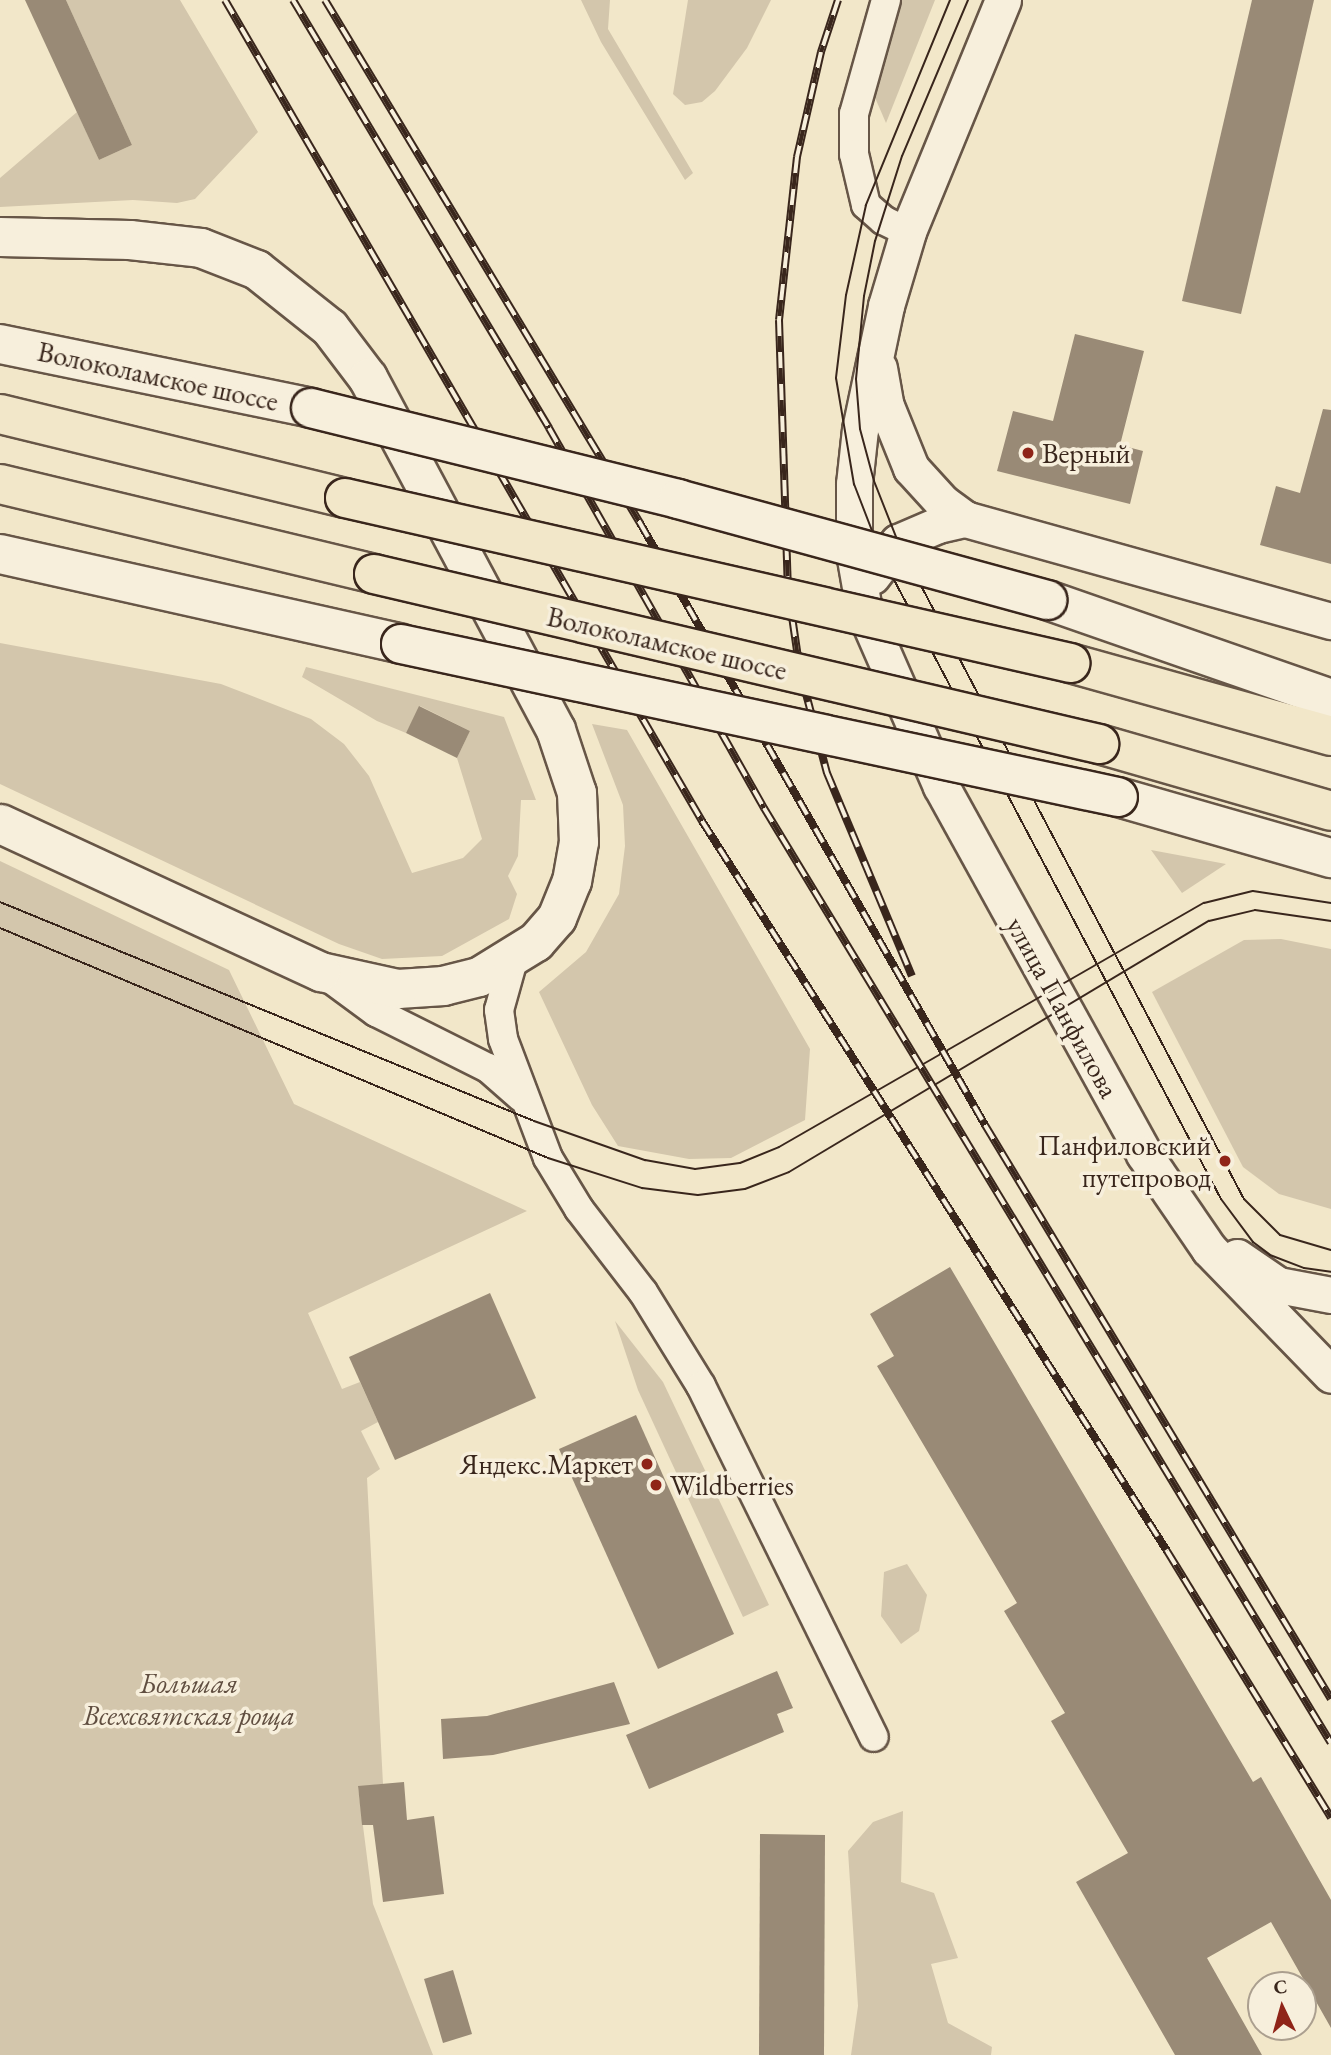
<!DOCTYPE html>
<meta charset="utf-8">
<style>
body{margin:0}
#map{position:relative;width:1331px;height:2055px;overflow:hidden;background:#f2e7c9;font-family:"EB Garamond",serif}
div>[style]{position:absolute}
.green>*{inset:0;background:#d3c6ac}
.building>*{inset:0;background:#998a76}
.roads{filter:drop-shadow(2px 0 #675647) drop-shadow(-2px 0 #675647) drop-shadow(0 2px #675647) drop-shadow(0 -2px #675647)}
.minor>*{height:28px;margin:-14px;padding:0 14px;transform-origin:14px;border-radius:14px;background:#f7efdc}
.tertiary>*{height:35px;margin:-17.5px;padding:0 17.5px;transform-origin:17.5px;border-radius:17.5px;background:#f7efdc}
.secondary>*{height:38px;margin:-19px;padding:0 19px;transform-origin:19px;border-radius:19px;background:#f7efdc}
.primary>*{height:38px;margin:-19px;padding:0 19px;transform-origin:19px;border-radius:19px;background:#f2e7c9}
.tram>*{height:2px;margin:-1px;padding:0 1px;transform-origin:1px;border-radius:1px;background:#39261c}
.rail>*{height:8px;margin-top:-4px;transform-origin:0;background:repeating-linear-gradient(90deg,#f7efdc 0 16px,#39261c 0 32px);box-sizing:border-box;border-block:2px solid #39261c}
.bridges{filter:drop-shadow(2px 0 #39261c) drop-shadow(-2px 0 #39261c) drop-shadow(0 2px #39261c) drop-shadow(0 -2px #39261c)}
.secondary-bridge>*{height:38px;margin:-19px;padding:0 19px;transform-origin:19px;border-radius:19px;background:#f7efdc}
.primary-bridge>*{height:38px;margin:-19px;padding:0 19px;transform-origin:19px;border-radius:19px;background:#f2e7c9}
.dots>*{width:19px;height:19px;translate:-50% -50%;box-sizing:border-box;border:4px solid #f7efdc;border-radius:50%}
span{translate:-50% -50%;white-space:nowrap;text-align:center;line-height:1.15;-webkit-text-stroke:7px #f7efdc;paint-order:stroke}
.street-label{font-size:28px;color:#39261c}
.poi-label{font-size:28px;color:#39261c}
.left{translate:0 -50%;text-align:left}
.right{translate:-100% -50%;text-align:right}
.park-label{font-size:28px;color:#604e40;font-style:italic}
.north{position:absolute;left:1247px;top:1971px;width:70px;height:70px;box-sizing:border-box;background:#f7efdc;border:2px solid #ab9f8f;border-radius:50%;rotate:355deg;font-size:19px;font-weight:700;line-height:28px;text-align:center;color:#39261c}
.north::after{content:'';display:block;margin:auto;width:24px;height:32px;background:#8f2418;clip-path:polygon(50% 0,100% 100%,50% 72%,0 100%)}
</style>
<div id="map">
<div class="green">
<div style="clip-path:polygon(66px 0,180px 0,258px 132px,195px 199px,177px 203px,133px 200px,0 207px,0 178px,77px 112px,99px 160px,132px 145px)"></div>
<div style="clip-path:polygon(581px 0,610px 0,608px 29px,693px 173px,685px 180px,601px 42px)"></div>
<div style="clip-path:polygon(688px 0,771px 0,747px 48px,715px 91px,702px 102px,685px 105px,673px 94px)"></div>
<div style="clip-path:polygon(898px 0,935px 0,886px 123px,873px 93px)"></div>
<div style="clip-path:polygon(0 643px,221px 684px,311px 719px,344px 744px,369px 776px,412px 873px,463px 858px,482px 839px,457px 758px,470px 731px,420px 706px,406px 733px,377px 721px,302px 677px,306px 667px,504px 717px,536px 800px,521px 800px,518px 856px,508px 876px,517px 894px,509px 919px,442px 956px,382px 959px,339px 944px,0 784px)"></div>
<div style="clip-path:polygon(592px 724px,627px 730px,810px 1049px,805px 1120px,731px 1158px,689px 1159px,618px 1146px,592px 1105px,539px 992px,586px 952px,619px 894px,625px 846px,623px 805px)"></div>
<div style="clip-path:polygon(1151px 850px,1226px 864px,1182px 893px)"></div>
<div style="clip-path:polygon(0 861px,229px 970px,294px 1104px,527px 1211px,308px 1313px,342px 1389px,360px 1382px,378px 1422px,361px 1431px,380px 1469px,367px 1478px,383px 1784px,358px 1787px,373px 1904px,433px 2055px,0 2055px)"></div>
<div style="clip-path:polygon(1281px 939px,1331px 949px,1331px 1209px,1279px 1194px,1243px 1167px,1152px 992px,1244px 940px)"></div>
<div style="clip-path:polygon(615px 1321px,663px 1382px,769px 1605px,743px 1617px,638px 1390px)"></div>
<div style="clip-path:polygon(907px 1564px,927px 1595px,919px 1631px,901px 1644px,881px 1616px,884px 1572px)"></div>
<div style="clip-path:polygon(903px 1811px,901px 1882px,934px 1893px,958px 1958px,931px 1964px,948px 2023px,992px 2047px,991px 2055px,851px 2055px,858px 2006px,848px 1851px,873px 1822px)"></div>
</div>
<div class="building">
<div style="clip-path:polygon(25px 0,66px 0,132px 145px,99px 160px)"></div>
<div style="clip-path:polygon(1252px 0,1314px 0,1241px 314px,1182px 301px)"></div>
<div style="clip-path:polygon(1075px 334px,1144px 351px,1120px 445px,1143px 451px,1130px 504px,997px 471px,1013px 411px,1053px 421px)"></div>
<div style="clip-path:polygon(1323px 409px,1331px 410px,1331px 564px,1260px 545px,1276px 486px,1300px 493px)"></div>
<div style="clip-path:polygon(419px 706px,470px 731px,457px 758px,406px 733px)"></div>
<div style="clip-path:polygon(950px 1267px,1253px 1782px,1261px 1777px,1331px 1900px,1331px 2028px,1271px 1922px,1207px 1958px,1262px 2055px,1175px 2055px,1076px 1882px,1128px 1853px,1051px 1721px,1065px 1713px,1004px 1611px,1017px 1603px,877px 1366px,894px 1356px,870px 1314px)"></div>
<div style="clip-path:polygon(490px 1293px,536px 1398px,395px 1460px,349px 1357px)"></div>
<div style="clip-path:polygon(636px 1415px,734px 1634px,658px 1669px,559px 1449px)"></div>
<div style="clip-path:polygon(777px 1671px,793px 1708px,777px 1714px,784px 1732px,649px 1789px,626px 1735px)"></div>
<div style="clip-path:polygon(614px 1682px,630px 1724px,493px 1755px,443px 1759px,441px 1719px,487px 1716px)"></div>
<div style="clip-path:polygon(404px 1782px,407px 1820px,434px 1816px,444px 1894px,383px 1902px,373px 1825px,362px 1825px,358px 1786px)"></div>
<div style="clip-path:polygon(760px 1834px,825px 1835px,824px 2055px,759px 2055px)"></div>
<div style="clip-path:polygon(453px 1970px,472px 2034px,443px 2043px,424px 1979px)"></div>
</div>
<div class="roads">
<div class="minor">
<div style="left:886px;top:0;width:118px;rotate:105.7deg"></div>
<div style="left:854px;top:114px;width:40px;rotate:90deg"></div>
<div style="left:854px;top:154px;width:52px;rotate:76.8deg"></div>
<div style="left:866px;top:205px;width:23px;rotate:41deg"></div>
<div style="left:883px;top:220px;width:28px;rotate:26deg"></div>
<div style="left:513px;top:960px;width:52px;rotate:105.6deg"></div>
<div style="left:499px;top:1010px;width:29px;rotate:82deg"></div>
<div style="left:503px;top:1039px;width:127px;rotate:69.3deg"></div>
<div style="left:548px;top:1158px;width:60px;rotate:58.7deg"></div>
<div style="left:579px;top:1209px;width:105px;rotate:52.4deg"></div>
<div style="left:643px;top:1292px;width:110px;rotate:58.3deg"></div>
<div style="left:701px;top:1386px;width:391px;rotate:63.8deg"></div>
<div style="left:331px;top:979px;width:56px;rotate:36.3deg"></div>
<div style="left:376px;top:1012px;width:125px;rotate:26.6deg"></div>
<div style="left:488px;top:1068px;width:44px;rotate:41.3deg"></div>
</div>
<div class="tertiary">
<div style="left:1003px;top:0;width:251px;rotate:112.3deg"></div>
<div style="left:908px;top:232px;width:77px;rotate:106.6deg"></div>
<div style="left:886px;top:306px;width:126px;rotate:101.9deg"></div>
<div style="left:860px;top:429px;width:55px;rotate:96.2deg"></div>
<div style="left:854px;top:484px;width:69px;rotate:90deg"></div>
<div style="left:854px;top:553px;width:58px;rotate:80deg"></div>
<div style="left:864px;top:610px;width:192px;rotate:66.4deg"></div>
<div style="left:941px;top:786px;width:420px;rotate:61.1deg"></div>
<div style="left:1144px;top:1154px;width:115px;rotate:55.6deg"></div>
<div style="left:1209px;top:1249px;width:175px;rotate:45.9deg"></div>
<div style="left:879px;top:368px;width:39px;rotate:80deg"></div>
<div style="left:886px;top:406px;width:67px;rotate:68deg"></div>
<div style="left:911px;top:468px;width:47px;rotate:47.6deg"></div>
<div style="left:943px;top:503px;width:27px;rotate:36deg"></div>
<div style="left:965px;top:519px;width:380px;rotate:15.6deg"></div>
<div style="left:872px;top:576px;width:43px;rotate:-52.6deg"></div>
<div style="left:898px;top:542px;width:43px;rotate:-23deg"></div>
<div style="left:938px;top:525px;width:28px;rotate:-13deg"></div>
<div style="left:1237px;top:1257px;width:50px;rotate:34.3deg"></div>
<div style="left:1278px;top:1285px;width:54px;rotate:10.7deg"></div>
</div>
<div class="secondary">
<div style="left:0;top:237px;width:130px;rotate:1.3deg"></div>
<div style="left:130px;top:240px;width:71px;rotate:6.4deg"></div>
<div style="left:201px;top:248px;width:60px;rotate:21.4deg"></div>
<div style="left:257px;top:270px;width:93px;rotate:38.5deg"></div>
<div style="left:330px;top:328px;width:63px;rotate:52.8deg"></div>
<div style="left:368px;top:378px;width:399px;rotate:61.9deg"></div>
<div style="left:556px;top:730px;width:66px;rotate:71.6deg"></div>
<div style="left:577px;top:793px;width:49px;rotate:87.7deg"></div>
<div style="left:579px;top:842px;width:40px;rotate:100deg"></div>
<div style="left:572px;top:881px;width:40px;rotate:112deg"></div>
<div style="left:557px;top:918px;width:32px;rotate:131deg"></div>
<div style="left:536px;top:942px;width:67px;rotate:148.4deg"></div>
<div style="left:479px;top:977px;width:36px;rotate:166deg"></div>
<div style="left:444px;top:986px;width:46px;rotate:176.3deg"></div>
<div style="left:398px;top:989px;width:79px;rotate:-167.6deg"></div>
<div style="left:321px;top:972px;width:353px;rotate:-155.2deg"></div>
<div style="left:0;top:344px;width:318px;rotate:11.6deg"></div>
<div style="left:0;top:554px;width:411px;rotate:12.6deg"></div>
<div style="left:1047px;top:600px;width:301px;rotate:19.2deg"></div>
<div style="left:1118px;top:797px;width:222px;rotate:16deg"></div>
</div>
<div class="primary">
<div style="left:0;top:414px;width:355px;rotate:13.7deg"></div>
<div style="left:0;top:484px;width:385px;rotate:13.5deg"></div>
<div style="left:1070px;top:663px;width:271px;rotate:15.6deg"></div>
<div style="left:1099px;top:744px;width:241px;rotate:16.1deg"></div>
</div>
</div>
<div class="tram">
<div style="left:950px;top:0;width:222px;rotate:112.3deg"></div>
<div style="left:866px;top:205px;width:92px;rotate:102.5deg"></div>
<div style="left:846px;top:295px;width:84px;rotate:96.9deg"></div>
<div style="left:836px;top:378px;width:108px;rotate:80.4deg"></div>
<div style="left:854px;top:484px;width:80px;rotate:68.9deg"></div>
<div style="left:883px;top:559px;width:724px;rotate:62.16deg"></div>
<div style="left:1221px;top:1199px;width:54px;rotate:53.3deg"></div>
<div style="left:1253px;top:1242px;width:21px;rotate:37deg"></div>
<div style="left:1270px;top:1255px;width:36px;rotate:21deg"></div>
<div style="left:1304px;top:1268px;width:27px;rotate:8deg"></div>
<div style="left:968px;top:0;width:169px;rotate:112.9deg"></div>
<div style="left:902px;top:156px;width:89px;rotate:107.6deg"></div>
<div style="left:875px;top:241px;width:56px;rotate:101.3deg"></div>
<div style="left:864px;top:296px;width:83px;rotate:95.5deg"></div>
<div style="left:856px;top:379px;width:50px;rotate:85.4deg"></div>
<div style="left:860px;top:429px;width:54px;rotate:74.9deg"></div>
<div style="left:874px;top:481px;width:66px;rotate:68.5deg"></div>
<div style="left:898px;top:542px;width:743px;rotate:62.23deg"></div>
<div style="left:1244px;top:1199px;width:51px;rotate:45deg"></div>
<div style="left:1280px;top:1235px;width:53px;rotate:16.4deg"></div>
<div style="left:0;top:902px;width:577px;rotate:22.3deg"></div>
<div style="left:534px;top:1121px;width:118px;rotate:19.4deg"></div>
<div style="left:645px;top:1160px;width:51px;rotate:10.2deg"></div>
<div style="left:695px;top:1169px;width:45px;rotate:-7.6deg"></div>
<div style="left:740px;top:1163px;width:42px;rotate:-22.3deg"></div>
<div style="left:779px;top:1147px;width:490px;rotate:-29.9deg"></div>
<div style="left:1204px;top:903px;width:50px;rotate:-13.8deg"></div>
<div style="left:1253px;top:891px;width:79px;rotate:8.7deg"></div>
<div style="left:0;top:928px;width:594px;rotate:22.77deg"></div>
<div style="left:548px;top:1158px;width:99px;rotate:17.7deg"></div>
<div style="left:642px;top:1188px;width:56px;rotate:7.1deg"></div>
<div style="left:698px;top:1195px;width:47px;rotate:-7.3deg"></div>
<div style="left:745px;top:1189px;width:47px;rotate:-21.1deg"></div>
<div style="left:789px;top:1172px;width:489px;rotate:-30.9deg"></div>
<div style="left:1209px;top:921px;width:47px;rotate:-13.4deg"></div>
<div style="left:1255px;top:910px;width:77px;rotate:8.2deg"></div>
</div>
<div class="rail">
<div style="left:225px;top:0;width:950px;rotate:59.84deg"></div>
<div style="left:702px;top:821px;width:866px;rotate:57.5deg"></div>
<div style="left:1167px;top:1551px;width:313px;rotate:58.4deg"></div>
<div style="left:293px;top:0;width:499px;rotate:59.1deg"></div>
<div style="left:549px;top:428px;width:437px;rotate:60.5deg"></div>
<div style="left:764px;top:808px;width:1093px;rotate:58.77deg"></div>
<div style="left:325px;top:0;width:611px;rotate:58.94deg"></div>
<div style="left:640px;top:523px;width:694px;rotate:60.18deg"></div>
<div style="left:985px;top:1125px;width:670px;rotate:58.92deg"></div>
<div style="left:838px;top:0;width:55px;rotate:108.1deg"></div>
<div style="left:821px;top:52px;width:108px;rotate:102.9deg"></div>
<div style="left:797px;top:157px;width:164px;rotate:96.3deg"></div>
<div style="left:779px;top:320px;width:269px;rotate:88.1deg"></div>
<div style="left:788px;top:589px;width:83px;rotate:81.7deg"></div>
<div style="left:800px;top:671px;width:106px;rotate:75.2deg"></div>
<div style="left:827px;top:773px;width:220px;rotate:67.3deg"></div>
</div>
<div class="bridges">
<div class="secondary-bridge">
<div style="left:311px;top:408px;width:378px;rotate:13.9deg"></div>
<div style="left:678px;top:499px;width:383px;rotate:15.3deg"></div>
<div style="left:401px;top:644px;width:733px;rotate:12.05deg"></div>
</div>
<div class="primary-bridge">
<div style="left:345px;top:498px;width:744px;rotate:12.82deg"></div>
<div style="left:374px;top:574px;width:745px;rotate:13.2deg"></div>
</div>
</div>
<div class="dots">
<div style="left:1028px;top:453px;background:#8f2418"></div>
<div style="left:1225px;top:1161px;background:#8f2418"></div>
<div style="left:647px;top:1464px;background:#8f2418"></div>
<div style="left:656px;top:1485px;background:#8f2418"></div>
</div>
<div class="street-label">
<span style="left:158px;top:376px;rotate:12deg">Волоколамское шоссе</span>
<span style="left:667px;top:643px;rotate:13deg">Волоколамское шоссе</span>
<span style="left:1063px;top:1007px;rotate:61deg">улица Панфилова</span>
</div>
<div class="poi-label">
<span class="left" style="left:1042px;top:453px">Верный</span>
<span class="right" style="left:1211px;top:1161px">Панфиловский<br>путепровод</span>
<span class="right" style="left:633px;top:1464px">Яндекс.Маркет</span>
<span class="left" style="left:670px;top:1485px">Wildberries</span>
</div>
<div class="park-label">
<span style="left:189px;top:1699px">Большая<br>Всехсвятская роща</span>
</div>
<div class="north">С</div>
</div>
